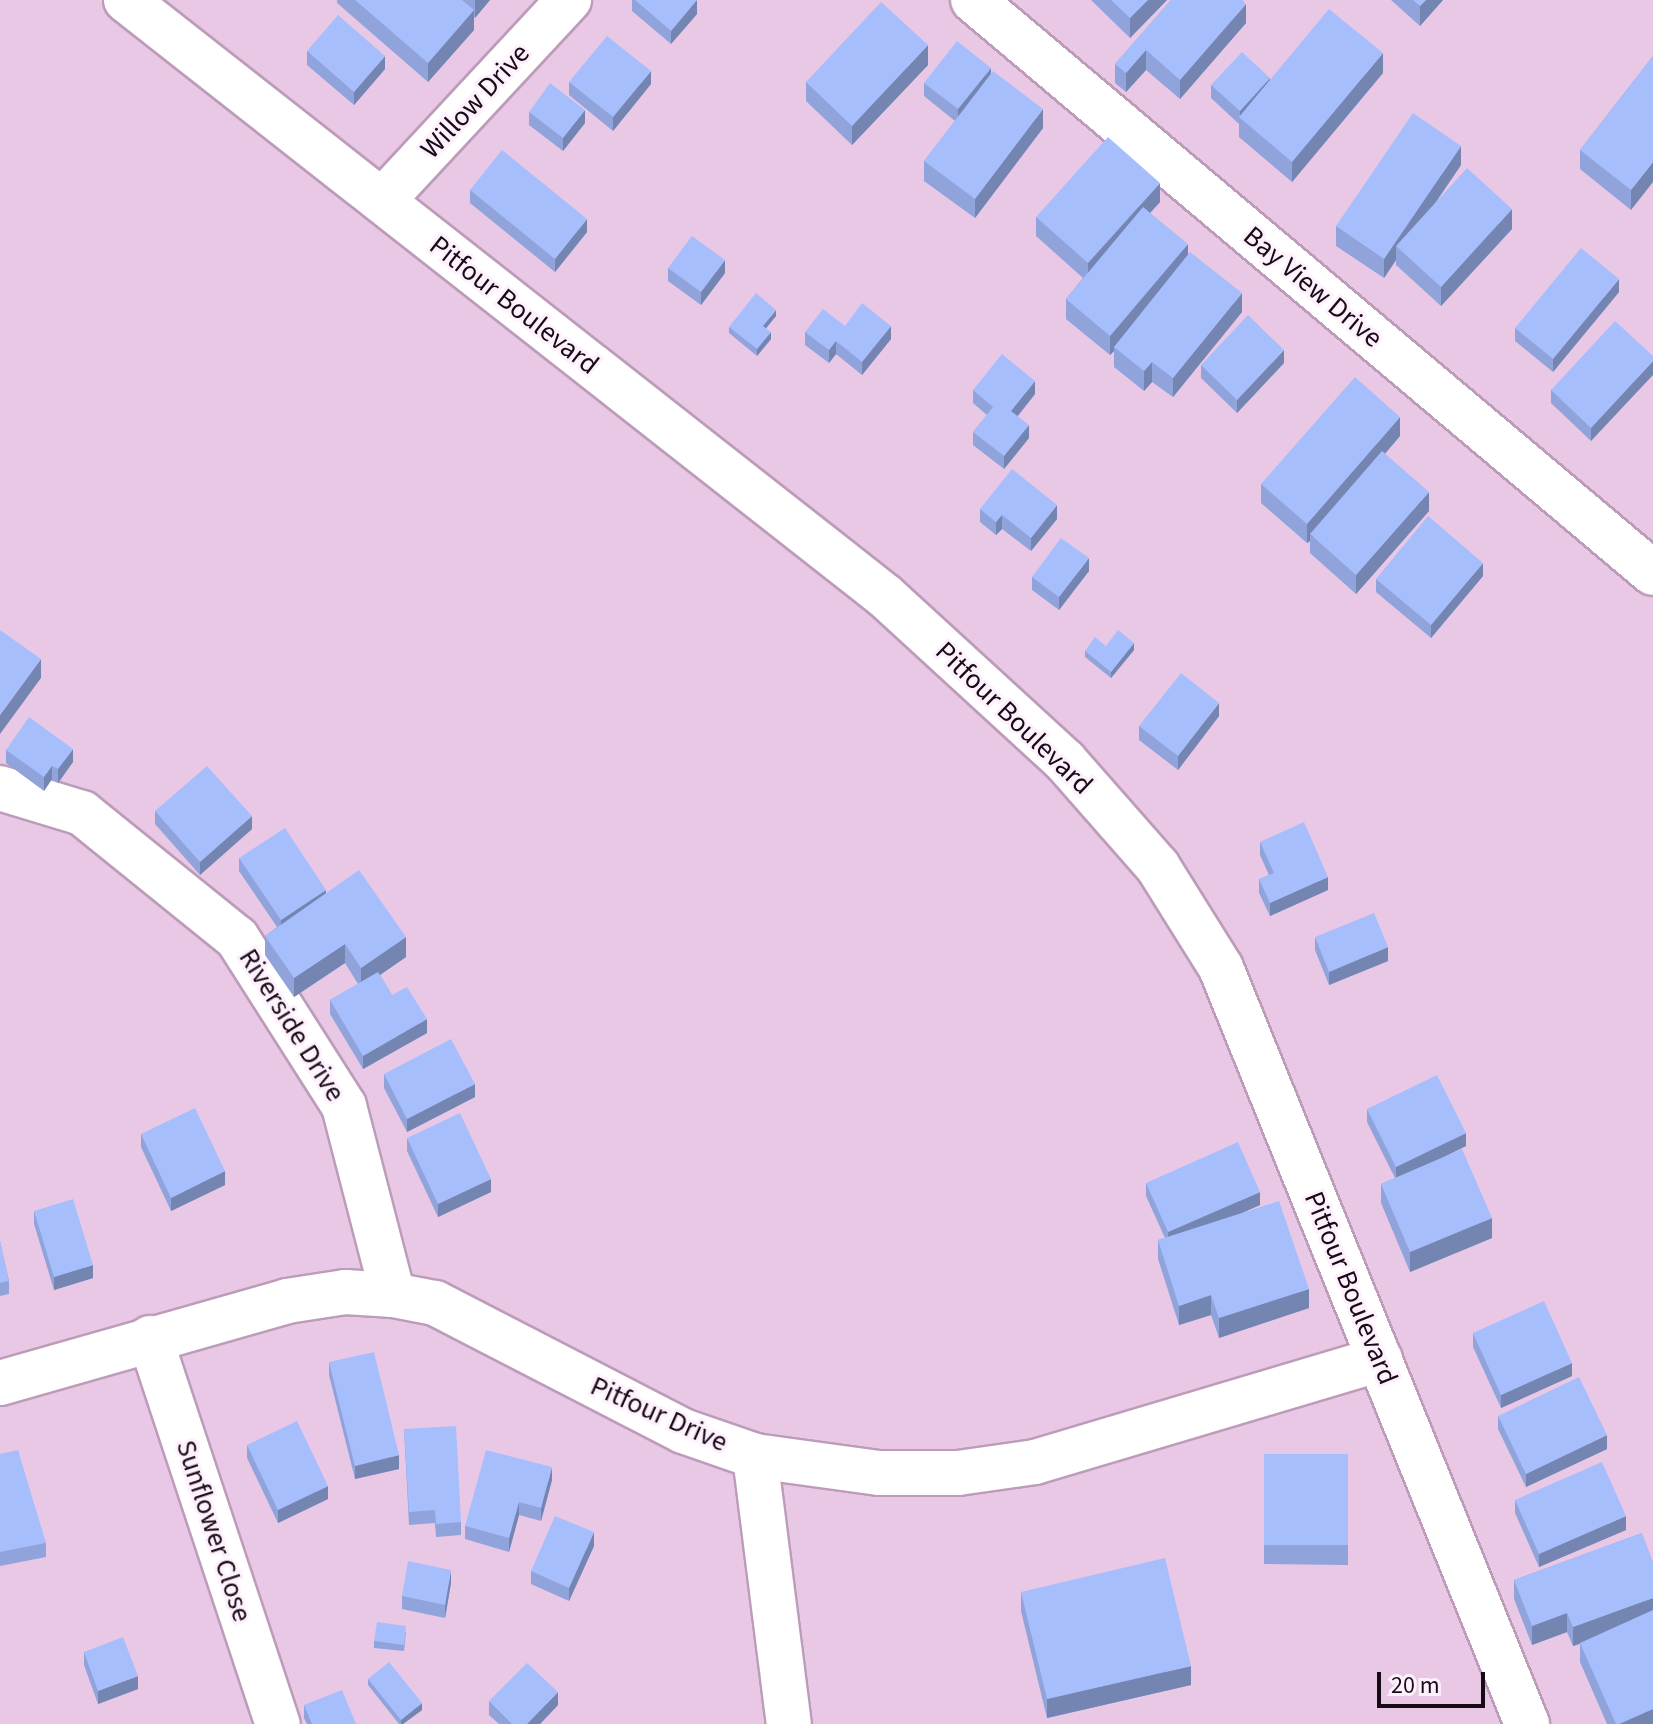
<!DOCTYPE html>
<style>
body{margin:0}
#map{position:relative;width:1653px;height:1724px;overflow:hidden;background:#e9c8e6;font-family:"Source Sans 3",sans-serif}
div>[style]{position:absolute}
.roads{filter:drop-shadow(2px 0 #bc9cb9) drop-shadow(-2px 0 #bc9cb9) drop-shadow(0 2px #bc9cb9) drop-shadow(0 -2px #bc9cb9)}
.minor>*{height:44px;margin:-22px;padding:0 22px;transform-origin:22px;border-radius:22px;background:#fff}
.wall>*{inset:0;background:#90a3da}
.shaded-wall>*{inset:0;background:#7585b1}
.building>*{inset:0;background:#a7befd}
span{translate:-50% -50%;white-space:nowrap;text-align:center;line-height:1.15;-webkit-text-stroke:6px #fef0fc;paint-order:stroke}
.street-label{font-size:28px;color:#170c16}
.scale{position:absolute;left:1377px;top:1672px;width:108px;height:36px;box-sizing:border-box;border:4px solid #170c16;border-top:0;padding-left:10px;font-size:24px;line-height:28px;white-space:nowrap;color:#170c16;-webkit-text-stroke:6px #fef0fc;paint-order:stroke}
</style>
<div id="map">
<div class="roads">
<div class="minor">
<div style="left:126px;top:0;width:965px;rotate:38.14deg"></div>
<div style="left:885px;top:596px;width:244px;rotate:42.5deg"></div>
<div style="left:1065px;top:761px;width:141px;rotate:48.7deg"></div>
<div style="left:1158px;top:867px;width:119px;rotate:58deg"></div>
<div style="left:1221px;top:968px;width:816px;rotate:67.96deg"></div>
<div style="left:973px;top:0;width:889px;rotate:40.12deg"></div>
<div style="left:382px;top:201px;width:275px;rotate:-47.1deg"></div>
<div style="left:0;top:788px;width:86px;rotate:17deg"></div>
<div style="left:82px;top:813px;width:199px;rotate:38.9deg"></div>
<div style="left:237px;top:938px;width:199px;rotate:57.5deg"></div>
<div style="left:344px;top:1106px;width:195px;rotate:75.5deg"></div>
<div style="left:150px;top:1338px;width:407px;rotate:71.7deg"></div>
<div style="left:0;top:1383px;width:298px;rotate:-15.9deg"></div>
<div style="left:287px;top:1301px;width:59px;rotate:-8.8deg"></div>
<div style="left:345px;top:1292px;width:48px;rotate:3.6deg"></div>
<div style="left:393px;top:1295px;width:43px;rotate:10.8deg"></div>
<div style="left:435px;top:1303px;width:279px;rotate:27.3deg"></div>
<div style="left:683px;top:1431px;width:76px;rotate:19.1deg"></div>
<div style="left:755px;top:1456px;width:125px;rotate:7.8deg"></div>
<div style="left:879px;top:1473px;width:79px"></div>
<div style="left:958px;top:1473px;width:78px;rotate:-8.1deg"></div>
<div style="left:1035px;top:1462px;width:360px;rotate:-16.6deg"></div>
<div style="left:755px;top:1456px;width:270px;rotate:82.8deg"></div>
</div>
</div>
<div class="wall">
<div style="clip-path:polygon(337px 0,490px 0,475px 18px,474px 17px,474px 30px,428px 82px,337px 3px)"></div>
<div style="clip-path:polygon(632px 0,697px 0,697px 14px,671px 44px,632px 11px)"></div>
<div style="clip-path:polygon(1091px 0,1167px 0,1130px 38px)"></div>
<div style="clip-path:polygon(1171px 0,1246px 23px,1180px 99px,1146px 70px,1126px 92px,1115px 83px,1115px 64px)"></div>
<div style="clip-path:polygon(1391px 0,1443px 0,1420px 26px)"></div>
<div style="clip-path:polygon(307px 51px,385px 69px,354px 105px,307px 65px)"></div>
<div style="clip-path:polygon(1653px 56px,1631px 210px,1580px 169px,1580px 150px)"></div>
<div style="clip-path:polygon(928px 65px,852px 145px,806px 101px,806px 82px)"></div>
<div style="clip-path:polygon(1383px 73px,1292px 182px,1239px 137px,1239px 124px,1211px 98px,1211px 85px)"></div>
<div style="clip-path:polygon(991px 75px,1043px 128px,975px 218px,924px 181px,924px 161px,955px 121px,924px 96px,924px 83px)"></div>
<div style="clip-path:polygon(569px 82px,651px 84px,613px 131px,569px 95px)"></div>
<div style="clip-path:polygon(529px 112px,585px 123px,563px 151px,529px 125px)"></div>
<div style="clip-path:polygon(1461px 165px,1437px 201px,1512px 229px,1441px 306px,1396px 265px,1396px 260px,1384px 278px,1336px 246px,1336px 226px)"></div>
<div style="clip-path:polygon(470px 190px,587px 232px,555px 272px,470px 203px)"></div>
<div style="clip-path:polygon(1160px 202px,1150px 213px,1242px 312px,1173px 397px,1152px 382px,1144px 391px,1114px 367px,1114px 351px,1110px 355px,1066px 319px,1066px 299px,1083px 278px,1036px 236px,1036px 217px)"></div>
<div style="clip-path:polygon(668px 268px,725px 273px,701px 305px,668px 281px)"></div>
<div style="clip-path:polygon(1619px 292px,1553px 372px,1515px 341px,1515px 328px)"></div>
<div style="clip-path:polygon(776px 316px,766px 328px,771px 339px,757px 356px,729px 333px,729px 327px)"></div>
<div style="clip-path:polygon(845px 326px,891px 339px,862px 375px,836px 354px,829px 363px,805px 345px,805px 332px)"></div>
<div style="clip-path:polygon(1653px 356px,1591px 441px,1551px 403px,1551px 390px)"></div>
<div style="clip-path:polygon(1284px 363px,1237px 413px,1201px 378px,1201px 365px)"></div>
<div style="clip-path:polygon(973px 390px,1035px 394px,1018px 416px,1029px 438px,1004px 469px,973px 445px,973px 432px,987px 415px,973px 403px)"></div>
<div style="clip-path:polygon(1400px 436px,1385px 454px,1429px 511px,1356px 594px,1310px 553px,1310px 541px,1307px 543px,1261px 503px,1261px 484px)"></div>
<div style="clip-path:polygon(980px 509px,1057px 519px,1031px 551px,1002px 529px,996px 535px,980px 522px)"></div>
<div style="clip-path:polygon(1089px 571px,1059px 610px,1032px 590px,1032px 577px)"></div>
<div style="clip-path:polygon(1483px 576px,1431px 638px,1376px 592px,1376px 579px)"></div>
<div style="clip-path:polygon(1106px 646px,1134px 650px,1111px 678px,1085px 657px,1085px 651px)"></div>
<div style="clip-path:polygon(1219px 716px,1178px 770px,1139px 740px,1139px 726px)"></div>
<div style="clip-path:polygon(6px 750px,73px 762px,58px 783px,52px 779px,44px 791px,6px 763px)"></div>
<div style="clip-path:polygon(155px 811px,252px 829px,200px 875px,155px 824px)"></div>
<div style="clip-path:polygon(1260px 842px,1328px 890px,1270px 916px,1259px 893px,1259px 879px,1269px 875px,1260px 855px)"></div>
<div style="clip-path:polygon(239px 858px,326px 893px,406px 957px,380px 975px,392px 995px,427px 1033px,363px 1069px,330px 1014px,330px 1000px,358px 984px,345px 963px,294px 997px,265px 955px,265px 936px,277px 927px,239px 871px)"></div>
<div style="clip-path:polygon(1315px 937px,1388px 961px,1329px 985px,1315px 950px)"></div>
<div style="clip-path:polygon(384px 1074px,475px 1097px,407px 1132px,384px 1088px)"></div>
<div style="clip-path:polygon(1367px 1109px,1466px 1146px,1445px 1156px,1492px 1238px,1410px 1272px,1381px 1203px,1381px 1184px,1395px 1178px,1367px 1122px)"></div>
<div style="clip-path:polygon(141px 1134px,225px 1185px,171px 1211px,141px 1147px)"></div>
<div style="clip-path:polygon(407px 1138px,491px 1192px,438px 1217px,407px 1151px)"></div>
<div style="clip-path:polygon(1146px 1183px,1260px 1205px,1243px 1212px,1309px 1308px,1219px 1338px,1211px 1315px,1179px 1325px,1158px 1259px,1158px 1240px,1165px 1238px,1146px 1196px)"></div>
<div style="clip-path:polygon(34px 1211px,93px 1278px,54px 1290px,34px 1224px)"></div>
<div style="clip-path:polygon(0 1241px,9px 1281px,9px 1294px,0 1296px)"></div>
<div style="clip-path:polygon(1473px 1333px,1572px 1376px,1501px 1408px,1473px 1347px)"></div>
<div style="clip-path:polygon(329px 1362px,399px 1469px,355px 1479px,329px 1375px)"></div>
<div style="clip-path:polygon(1498px 1416px,1607px 1449px,1526px 1487px,1498px 1429px)"></div>
<div style="clip-path:polygon(404px 1429px,461px 1522px,461px 1535px,436px 1537px,435px 1523px,409px 1525px)"></div>
<div style="clip-path:polygon(247px 1445px,328px 1499px,278px 1523px,247px 1458px)"></div>
<div style="clip-path:polygon(0 1454px,46px 1543px,46px 1557px,0 1566px)"></div>
<div style="clip-path:polygon(1264px 1454px,1348px 1454px,1348px 1565px,1264px 1564px)"></div>
<div style="clip-path:polygon(552px 1480px,541px 1521px,519px 1515px,509px 1552px,465px 1539px,465px 1526px)"></div>
<div style="clip-path:polygon(1515px 1500px,1626px 1530px,1539px 1567px,1515px 1513px)"></div>
<div style="clip-path:polygon(1642px 1533px,1653px 1724px,1607px 1724px,1580px 1662px,1580px 1644px,1573px 1646px,1567px 1632px,1532px 1645px,1514px 1599px,1514px 1580px)"></div>
<div style="clip-path:polygon(594px 1546px,569px 1601px,531px 1584px,531px 1571px)"></div>
<div style="clip-path:polygon(451px 1583px,445px 1618px,402px 1609px,402px 1596px)"></div>
<div style="clip-path:polygon(1021px 1592px,1191px 1685px,1047px 1718px,1021px 1611px)"></div>
<div style="clip-path:polygon(406px 1632px,404px 1651px,374px 1648px,374px 1641px)"></div>
<div style="clip-path:polygon(84px 1652px,138px 1689px,98px 1704px,84px 1665px)"></div>
<div style="clip-path:polygon(368px 1679px,422px 1710px,403px 1724px,399px 1724px,368px 1685px)"></div>
<div style="clip-path:polygon(489px 1701px,558px 1705px,540px 1724px,499px 1724px,489px 1715px)"></div>
<div style="clip-path:polygon(304px 1705px,356px 1724px,307px 1724px,304px 1718px)"></div>
</div>
<div class="shaded-wall">
<div style="clip-path:polygon(475px 0,490px 0,475px 18px)"></div>
<div style="clip-path:polygon(697px 0,697px 14px,671px 44px,671px 31px)"></div>
<div style="clip-path:polygon(1148px 0,1167px 0,1130px 38px,1130px 18px)"></div>
<div style="clip-path:polygon(1426px 0,1443px 0,1420px 26px,1420px 6px)"></div>
<div style="clip-path:polygon(1246px 4px,1246px 23px,1180px 99px,1180px 80px)"></div>
<div style="clip-path:polygon(474px 10px,474px 30px,428px 82px,428px 63px)"></div>
<div style="clip-path:polygon(928px 45px,928px 65px,852px 145px,852px 126px)"></div>
<div style="clip-path:polygon(1146px 50px,1146px 70px,1126px 92px,1126px 73px)"></div>
<div style="clip-path:polygon(1383px 53px,1383px 73px,1292px 182px,1292px 162px)"></div>
<div style="clip-path:polygon(385px 56px,385px 69px,354px 105px,354px 92px)"></div>
<div style="clip-path:polygon(991px 68px,991px 81px,958px 122px,958px 109px)"></div>
<div style="clip-path:polygon(651px 71px,651px 84px,613px 131px,613px 117px)"></div>
<div style="clip-path:polygon(1270px 78px,1270px 91px,1240px 118px,1240px 111px)"></div>
<div style="clip-path:polygon(1043px 109px,1043px 128px,975px 218px,975px 199px)"></div>
<div style="clip-path:polygon(585px 110px,585px 123px,563px 151px,563px 138px)"></div>
<div style="clip-path:polygon(1461px 146px,1461px 165px,1402px 251px,1396px 246px,1396px 260px,1384px 278px,1384px 259px)"></div>
<div style="clip-path:polygon(1653px 162px,1653px 182px,1631px 210px,1631px 190px)"></div>
<div style="clip-path:polygon(1160px 183px,1160px 202px,1088px 282px,1088px 263px)"></div>
<div style="clip-path:polygon(1512px 209px,1512px 229px,1441px 306px,1441px 287px)"></div>
<div style="clip-path:polygon(587px 219px,587px 232px,555px 272px,555px 259px)"></div>
<div style="clip-path:polygon(1188px 244px,1188px 263px,1114px 347px,1114px 351px,1110px 355px,1110px 336px)"></div>
<div style="clip-path:polygon(725px 260px,725px 273px,701px 305px,701px 292px)"></div>
<div style="clip-path:polygon(1619px 279px,1619px 292px,1553px 372px,1553px 359px)"></div>
<div style="clip-path:polygon(1242px 293px,1242px 312px,1173px 397px,1173px 378px)"></div>
<div style="clip-path:polygon(776px 310px,776px 316px,763px 332px,763px 326px)"></div>
<div style="clip-path:polygon(891px 326px,891px 339px,862px 375px,862px 362px)"></div>
<div style="clip-path:polygon(771px 332px,771px 339px,757px 356px,757px 349px)"></div>
<div style="clip-path:polygon(836px 341px,836px 354px,829px 363px,829px 350px)"></div>
<div style="clip-path:polygon(1284px 350px,1284px 363px,1237px 413px,1237px 400px)"></div>
<div style="clip-path:polygon(1653px 361px,1653px 375px,1591px 441px,1591px 428px)"></div>
<div style="clip-path:polygon(1152px 362px,1152px 382px,1144px 391px,1144px 371px)"></div>
<div style="clip-path:polygon(1035px 381px,1035px 394px,1011px 424px,1011px 411px)"></div>
<div style="clip-path:polygon(1400px 417px,1400px 436px,1313px 537px,1310px 534px,1310px 541px,1307px 543px,1307px 524px)"></div>
<div style="clip-path:polygon(1029px 425px,1029px 438px,1004px 469px,1004px 456px)"></div>
<div style="clip-path:polygon(1429px 492px,1429px 511px,1356px 594px,1356px 575px)"></div>
<div style="clip-path:polygon(1057px 505px,1057px 519px,1031px 551px,1031px 538px)"></div>
<div style="clip-path:polygon(1002px 515px,1002px 529px,996px 535px,996px 522px)"></div>
<div style="clip-path:polygon(1089px 558px,1089px 571px,1059px 610px,1059px 597px)"></div>
<div style="clip-path:polygon(1483px 563px,1483px 576px,1431px 638px,1431px 625px)"></div>
<div style="clip-path:polygon(1134px 643px,1134px 650px,1111px 678px,1111px 672px)"></div>
<div style="clip-path:polygon(41px 659px,41px 678px,0 734px,0 715px)"></div>
<div style="clip-path:polygon(1219px 703px,1219px 716px,1178px 770px,1178px 756px)"></div>
<div style="clip-path:polygon(73px 749px,73px 762px,58px 783px,58px 769px)"></div>
<div style="clip-path:polygon(52px 766px,52px 779px,44px 791px,44px 777px)"></div>
<div style="clip-path:polygon(252px 816px,252px 829px,200px 875px,200px 862px)"></div>
<div style="clip-path:polygon(1328px 877px,1328px 890px,1270px 916px,1270px 903px)"></div>
<div style="clip-path:polygon(326px 890px,326px 903px,281px 933px,281px 920px)"></div>
<div style="clip-path:polygon(406px 937px,406px 957px,361px 988px,361px 968px)"></div>
<div style="clip-path:polygon(345px 944px,345px 963px,294px 997px,294px 978px)"></div>
<div style="clip-path:polygon(1388px 947px,1388px 961px,1329px 985px,1329px 972px)"></div>
<div style="clip-path:polygon(427px 1019px,427px 1033px,363px 1069px,363px 1056px)"></div>
<div style="clip-path:polygon(475px 1084px,475px 1097px,407px 1132px,407px 1119px)"></div>
<div style="clip-path:polygon(1466px 1133px,1466px 1146px,1396px 1181px,1396px 1167px)"></div>
<div style="clip-path:polygon(225px 1171px,225px 1185px,171px 1211px,171px 1198px)"></div>
<div style="clip-path:polygon(491px 1179px,491px 1192px,438px 1217px,438px 1204px)"></div>
<div style="clip-path:polygon(1260px 1192px,1260px 1205px,1168px 1246px,1168px 1232px)"></div>
<div style="clip-path:polygon(1492px 1218px,1492px 1238px,1410px 1272px,1410px 1252px)"></div>
<div style="clip-path:polygon(93px 1265px,93px 1278px,54px 1290px,54px 1277px)"></div>
<div style="clip-path:polygon(1309px 1289px,1309px 1308px,1219px 1338px,1219px 1318px)"></div>
<div style="clip-path:polygon(1211px 1295px,1211px 1315px,1179px 1325px,1179px 1306px)"></div>
<div style="clip-path:polygon(1572px 1363px,1572px 1376px,1501px 1408px,1501px 1395px)"></div>
<div style="clip-path:polygon(1607px 1435px,1607px 1449px,1526px 1487px,1526px 1474px)"></div>
<div style="clip-path:polygon(399px 1455px,399px 1469px,355px 1479px,355px 1466px)"></div>
<div style="clip-path:polygon(552px 1467px,552px 1480px,541px 1521px,541px 1508px)"></div>
<div style="clip-path:polygon(328px 1486px,328px 1499px,278px 1523px,278px 1510px)"></div>
<div style="clip-path:polygon(519px 1502px,519px 1515px,509px 1552px,509px 1538px)"></div>
<div style="clip-path:polygon(1626px 1516px,1626px 1530px,1539px 1567px,1539px 1554px)"></div>
<div style="clip-path:polygon(594px 1532px,594px 1546px,569px 1601px,569px 1588px)"></div>
<div style="clip-path:polygon(451px 1570px,451px 1583px,445px 1618px,445px 1605px)"></div>
<div style="clip-path:polygon(1653px 1598px,1653px 1617px,1573px 1646px,1573px 1627px)"></div>
<div style="clip-path:polygon(1567px 1613px,1567px 1632px,1532px 1645px,1532px 1626px)"></div>
<div style="clip-path:polygon(1191px 1666px,1191px 1685px,1047px 1718px,1047px 1699px)"></div>
<div style="clip-path:polygon(138px 1676px,138px 1689px,98px 1704px,98px 1691px)"></div>
<div style="clip-path:polygon(558px 1692px,558px 1705px,540px 1724px,527px 1724px)"></div>
<div style="clip-path:polygon(422px 1703px,422px 1710px,403px 1724px,401px 1724px,401px 1720px)"></div>
<div style="clip-path:polygon(1653px 1709px,1653px 1724px,1619px 1724px)"></div>
</div>
<div class="building">
<div style="clip-path:polygon(355px 0,462px 0,474px 10px,428px 63px)"></div>
<div style="clip-path:polygon(635px 0,697px 0,671px 31px)"></div>
<div style="clip-path:polygon(1111px 0,1148px 0,1130px 18px)"></div>
<div style="clip-path:polygon(1171px 0,1242px 0,1246px 4px,1180px 80px,1146px 50px,1126px 73px,1115px 64px)"></div>
<div style="clip-path:polygon(1413px 0,1426px 0,1420px 6px)"></div>
<div style="clip-path:polygon(881px 2px,928px 45px,852px 126px,806px 82px)"></div>
<div style="clip-path:polygon(1329px 9px,1383px 53px,1292px 162px,1239px 117px)"></div>
<div style="clip-path:polygon(338px 15px,385px 56px,354px 92px,307px 51px)"></div>
<div style="clip-path:polygon(607px 36px,651px 71px,613px 117px,569px 82px)"></div>
<div style="clip-path:polygon(957px 41px,991px 68px,958px 109px,924px 83px)"></div>
<div style="clip-path:polygon(1242px 52px,1270px 78px,1240px 111px,1211px 85px)"></div>
<div style="clip-path:polygon(1653px 56px,1653px 162px,1631px 190px,1580px 150px)"></div>
<div style="clip-path:polygon(993px 71px,1043px 109px,975px 199px,924px 161px)"></div>
<div style="clip-path:polygon(550px 83px,585px 110px,563px 138px,529px 112px)"></div>
<div style="clip-path:polygon(1413px 113px,1461px 146px,1384px 259px,1336px 226px)"></div>
<div style="clip-path:polygon(1108px 137px,1160px 183px,1088px 263px,1036px 217px)"></div>
<div style="clip-path:polygon(502px 150px,587px 219px,555px 259px,470px 190px)"></div>
<div style="clip-path:polygon(1467px 168px,1512px 209px,1441px 287px,1396px 246px)"></div>
<div style="clip-path:polygon(1143px 207px,1188px 244px,1110px 336px,1066px 299px)"></div>
<div style="clip-path:polygon(692px 236px,725px 260px,701px 292px,668px 268px)"></div>
<div style="clip-path:polygon(1581px 248px,1619px 279px,1553px 359px,1515px 328px)"></div>
<div style="clip-path:polygon(1190px 252px,1242px 293px,1173px 378px,1152px 362px,1144px 371px,1114px 347px)"></div>
<div style="clip-path:polygon(756px 293px,776px 310px,763px 326px,771px 332px,757px 349px,729px 327px)"></div>
<div style="clip-path:polygon(862px 303px,891px 326px,862px 362px,836px 341px,829px 350px,805px 332px,823px 309px,845px 326px)"></div>
<div style="clip-path:polygon(1248px 315px,1284px 350px,1237px 400px,1201px 365px)"></div>
<div style="clip-path:polygon(1615px 321px,1653px 356px,1653px 361px,1591px 428px,1551px 390px)"></div>
<div style="clip-path:polygon(1002px 354px,1035px 381px,1011px 411px,1029px 425px,1004px 456px,973px 432px,993px 407px,973px 390px)"></div>
<div style="clip-path:polygon(1355px 377px,1400px 417px,1307px 524px,1261px 484px)"></div>
<div style="clip-path:polygon(1382px 451px,1429px 492px,1356px 575px,1310px 534px)"></div>
<div style="clip-path:polygon(1012px 469px,1057px 505px,1031px 538px,1002px 515px,996px 522px,980px 509px)"></div>
<div style="clip-path:polygon(1428px 516px,1483px 563px,1431px 625px,1376px 579px)"></div>
<div style="clip-path:polygon(1061px 538px,1089px 558px,1059px 597px,1032px 577px)"></div>
<div style="clip-path:polygon(0 630px,41px 659px,0 715px)"></div>
<div style="clip-path:polygon(1118px 630px,1134px 643px,1111px 672px,1085px 651px,1095px 637px,1106px 646px)"></div>
<div style="clip-path:polygon(1181px 673px,1219px 703px,1178px 756px,1139px 726px)"></div>
<div style="clip-path:polygon(29px 717px,73px 749px,58px 769px,52px 766px,44px 777px,6px 750px)"></div>
<div style="clip-path:polygon(207px 766px,252px 816px,200px 862px,155px 811px)"></div>
<div style="clip-path:polygon(1304px 822px,1328px 877px,1270px 903px,1259px 879px,1274px 873px,1260px 842px)"></div>
<div style="clip-path:polygon(285px 828px,326px 890px,281px 920px,239px 858px)"></div>
<div style="clip-path:polygon(359px 870px,406px 937px,361px 968px,345px 944px,294px 978px,265px 936px)"></div>
<div style="clip-path:polygon(1374px 913px,1388px 947px,1329px 972px,1315px 937px)"></div>
<div style="clip-path:polygon(378px 972px,392px 995px,407px 987px,427px 1019px,363px 1056px,330px 1000px)"></div>
<div style="clip-path:polygon(451px 1039px,475px 1084px,407px 1119px,384px 1074px)"></div>
<div style="clip-path:polygon(1437px 1075px,1466px 1133px,1396px 1167px,1367px 1109px)"></div>
<div style="clip-path:polygon(195px 1108px,225px 1171px,171px 1198px,141px 1134px)"></div>
<div style="clip-path:polygon(460px 1113px,491px 1179px,438px 1204px,407px 1138px)"></div>
<div style="clip-path:polygon(1238px 1142px,1260px 1192px,1168px 1232px,1146px 1183px)"></div>
<div style="clip-path:polygon(1462px 1149px,1492px 1218px,1410px 1252px,1381px 1184px)"></div>
<div style="clip-path:polygon(73px 1199px,93px 1265px,54px 1277px,34px 1211px)"></div>
<div style="clip-path:polygon(1279px 1201px,1309px 1289px,1219px 1318px,1211px 1295px,1179px 1306px,1158px 1240px)"></div>
<div style="clip-path:polygon(0 1241px,9px 1281px,0 1283px)"></div>
<div style="clip-path:polygon(1544px 1301px,1572px 1363px,1501px 1395px,1473px 1333px)"></div>
<div style="clip-path:polygon(374px 1352px,399px 1455px,355px 1466px,329px 1362px)"></div>
<div style="clip-path:polygon(1579px 1377px,1607px 1435px,1526px 1474px,1498px 1416px)"></div>
<div style="clip-path:polygon(297px 1421px,328px 1486px,278px 1510px,247px 1445px)"></div>
<div style="clip-path:polygon(456px 1426px,461px 1522px,436px 1524px,435px 1510px,409px 1512px,404px 1429px)"></div>
<div style="clip-path:polygon(18px 1450px,46px 1543px,0 1552px,0 1454px)"></div>
<div style="clip-path:polygon(486px 1450px,552px 1467px,541px 1508px,519px 1502px,509px 1538px,465px 1526px)"></div>
<div style="clip-path:polygon(1264px 1454px,1348px 1454px,1348px 1545px,1264px 1545px)"></div>
<div style="clip-path:polygon(1602px 1462px,1626px 1516px,1539px 1554px,1515px 1500px)"></div>
<div style="clip-path:polygon(555px 1516px,594px 1532px,569px 1588px,531px 1571px)"></div>
<div style="clip-path:polygon(1642px 1533px,1653px 1562px,1653px 1598px,1573px 1627px,1567px 1613px,1532px 1626px,1514px 1580px)"></div>
<div style="clip-path:polygon(1165px 1558px,1191px 1666px,1047px 1699px,1021px 1592px)"></div>
<div style="clip-path:polygon(408px 1561px,451px 1570px,445px 1605px,402px 1596px)"></div>
<div style="clip-path:polygon(1653px 1610px,1653px 1709px,1619px 1724px,1616px 1724px,1580px 1643px)"></div>
<div style="clip-path:polygon(377px 1622px,406px 1626px,404px 1645px,374px 1641px)"></div>
<div style="clip-path:polygon(123px 1637px,138px 1676px,98px 1691px,84px 1652px)"></div>
<div style="clip-path:polygon(389px 1662px,422px 1703px,401px 1720px,368px 1679px)"></div>
<div style="clip-path:polygon(527px 1663px,558px 1692px,527px 1724px,512px 1724px,489px 1701px)"></div>
<div style="clip-path:polygon(342px 1690px,356px 1724px,312px 1724px,304px 1705px)"></div>
</div>
<div class="street-label">
<span style="left:475px;top:101px;rotate:-47deg">Willow Drive</span>
<span style="left:1313px;top:287px;rotate:40deg">Bay View Drive</span>
<span style="left:514px;top:305px;rotate:38deg">Pitfour Boulevard</span>
<span style="left:1014px;top:718px;rotate:44deg">Pitfour Boulevard</span>
<span style="left:292px;top:1025px;rotate:58deg">Riverside Drive</span>
<span style="left:1351px;top:1288px;rotate:68deg">Pitfour Boulevard</span>
<span style="left:659px;top:1414px;rotate:24deg">Pitfour Drive</span>
<span style="left:214px;top:1531px;rotate:72deg">Sunflower Close</span>
</div>
<div class="scale">20 m</div>
</div>
